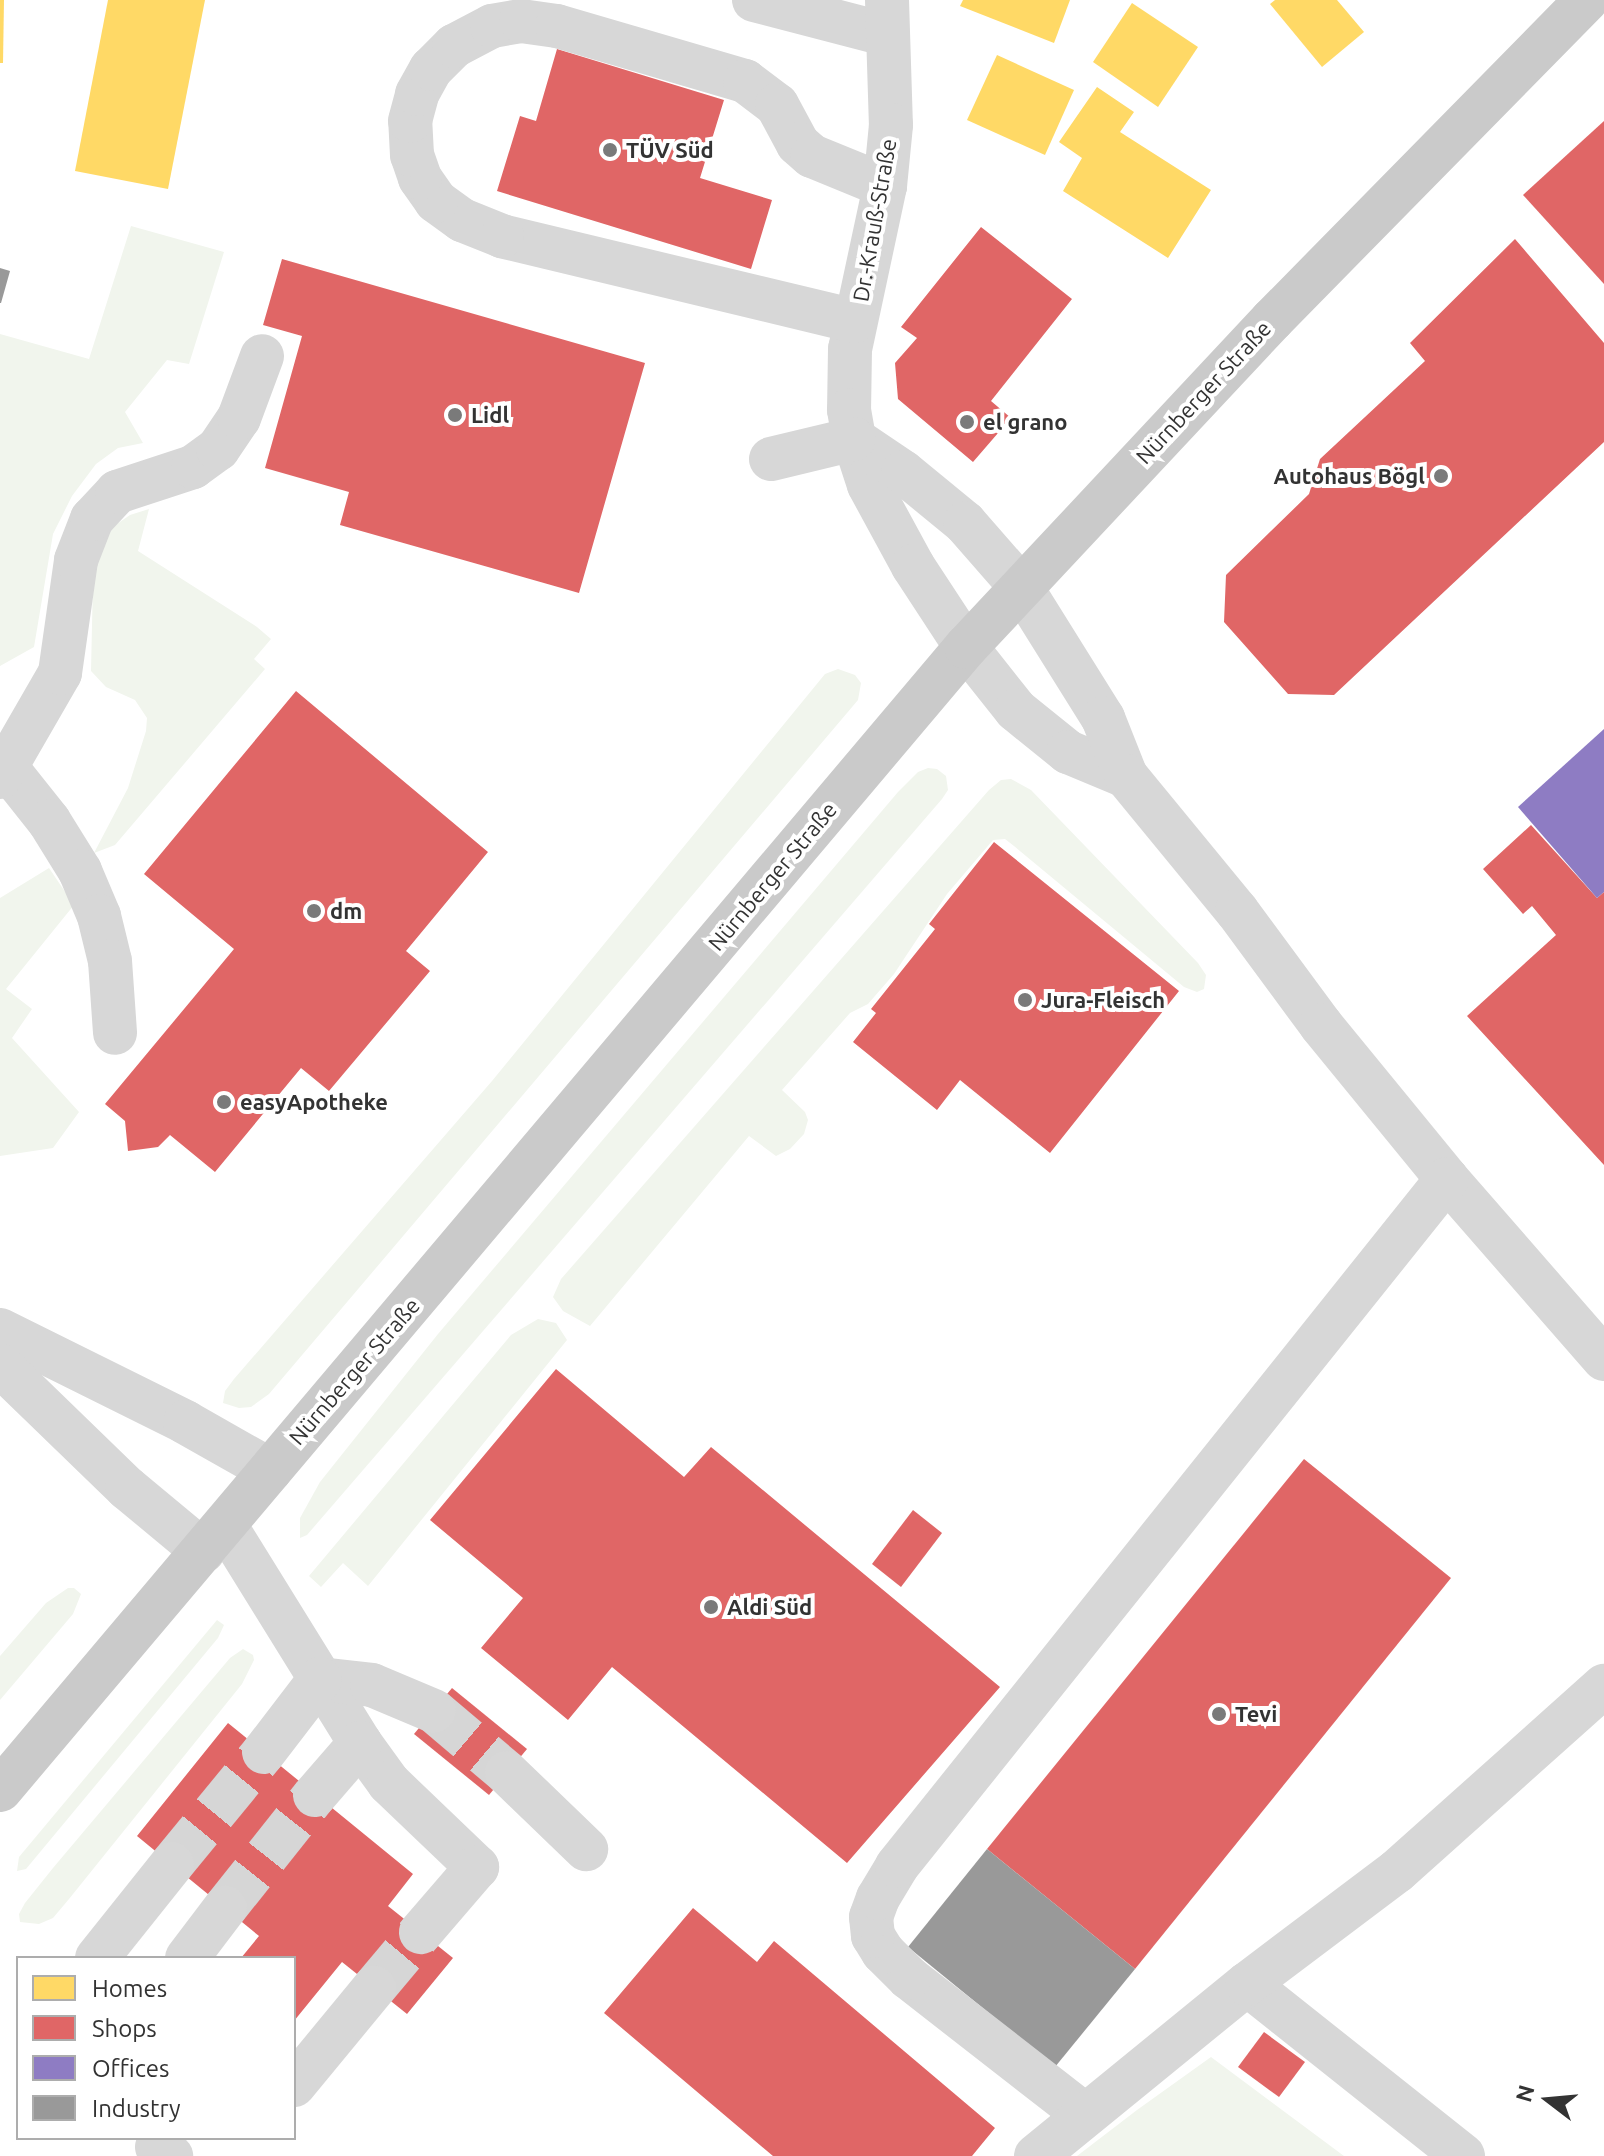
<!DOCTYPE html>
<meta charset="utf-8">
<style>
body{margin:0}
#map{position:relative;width:1604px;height:2156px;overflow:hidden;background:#fff;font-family:Ubuntu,sans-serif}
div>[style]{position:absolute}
.green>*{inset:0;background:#f1f5ed}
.homes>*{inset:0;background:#ffd966}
.shops>*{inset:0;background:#e06666}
.offices>*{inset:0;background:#8e7cc3}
.industry>*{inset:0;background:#999}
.minor-tunnel>*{height:44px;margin-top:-22px;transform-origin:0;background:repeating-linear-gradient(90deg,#d6d6d6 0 44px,transparent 0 66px)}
.minor>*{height:44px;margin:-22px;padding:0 22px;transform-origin:22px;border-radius:22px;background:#d7d7d7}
.major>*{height:44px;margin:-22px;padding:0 22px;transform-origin:22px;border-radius:22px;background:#cacaca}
.dots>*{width:22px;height:22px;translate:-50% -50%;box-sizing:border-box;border:4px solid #fff;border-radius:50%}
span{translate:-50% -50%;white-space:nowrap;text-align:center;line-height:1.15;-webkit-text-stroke:8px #fff;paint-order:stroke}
.poi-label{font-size:22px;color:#333;font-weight:700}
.left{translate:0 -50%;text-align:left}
.right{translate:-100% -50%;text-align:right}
.street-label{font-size:22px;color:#333}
.legend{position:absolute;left:16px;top:1956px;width:280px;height:184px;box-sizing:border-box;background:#fff;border:2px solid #adadad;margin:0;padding:10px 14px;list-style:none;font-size:24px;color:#333}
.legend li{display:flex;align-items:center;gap:16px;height:40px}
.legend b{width:40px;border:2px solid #adadad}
.north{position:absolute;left:1508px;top:2060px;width:80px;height:80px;-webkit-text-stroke:6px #fff;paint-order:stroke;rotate:286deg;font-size:22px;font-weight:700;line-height:32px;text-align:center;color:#333}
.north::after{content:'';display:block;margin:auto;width:28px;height:36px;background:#333;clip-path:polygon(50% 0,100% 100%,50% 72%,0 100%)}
</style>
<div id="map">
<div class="green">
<div style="clip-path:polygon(131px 226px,224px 252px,189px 364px,167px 360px,125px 412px,143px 443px,118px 448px,96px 464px,72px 496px,53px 534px,34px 647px,0 666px,0 334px,89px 359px)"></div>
<div style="clip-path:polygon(149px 509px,138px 551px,257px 627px,271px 639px,254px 659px,265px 669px,115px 845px,94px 853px,128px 788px,146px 731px,147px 718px,135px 700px,106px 687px,91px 671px,93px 579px,102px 545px,114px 526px,130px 515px)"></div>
<div style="clip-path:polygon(838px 669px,855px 675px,861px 683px,858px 700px,847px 713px,269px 1394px,251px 1407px,239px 1408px,223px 1403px,225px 1391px,234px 1379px,492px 1081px,825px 674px)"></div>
<div style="clip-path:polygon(928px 768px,937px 769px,946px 776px,948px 790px,942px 799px,307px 1535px,300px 1538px,300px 1518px,320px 1482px,438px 1334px,898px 792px,918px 772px)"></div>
<div style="clip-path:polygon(1011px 779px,1031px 790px,1198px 963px,1206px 975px,1204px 989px,1197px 992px,1184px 987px,1014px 846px,1005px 839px,993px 840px,947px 894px,894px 974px,868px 1004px,850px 1013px,782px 1090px,805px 1112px,808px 1120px,804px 1134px,790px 1149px,776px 1156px,749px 1136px,590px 1326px,563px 1311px,553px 1297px,561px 1279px,989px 790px,1001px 780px)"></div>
<div style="clip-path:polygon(49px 868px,74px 905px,6px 989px,32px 1009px,12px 1038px,79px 1112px,53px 1148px,0 1156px,0 898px)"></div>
<div style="clip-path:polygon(538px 1319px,556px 1323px,567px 1340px,368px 1586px,343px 1563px,321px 1587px,309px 1576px,511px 1335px)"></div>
<div style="clip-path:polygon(68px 1588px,74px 1588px,81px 1594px,73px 1614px,0 1700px,0 1656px,46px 1603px)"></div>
<div style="clip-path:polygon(217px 1620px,224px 1625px,218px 1638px,26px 1869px,17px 1871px,19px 1857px)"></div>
<div style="clip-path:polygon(243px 1649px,253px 1655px,254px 1660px,242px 1684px,69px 1899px,53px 1918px,39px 1924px,20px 1922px,19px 1914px,25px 1903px,53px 1868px,230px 1658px)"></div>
<div style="clip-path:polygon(1211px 2057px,1344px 2156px,1077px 2156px,1137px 2110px)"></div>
</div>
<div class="homes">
<div style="clip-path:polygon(0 0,4px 0,3px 63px,0 63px)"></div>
<div style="clip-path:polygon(108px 0,205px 0,168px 189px,75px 171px)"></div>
<div style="clip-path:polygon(963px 0,1070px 0,1054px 43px,960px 6px)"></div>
<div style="clip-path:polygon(1275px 0,1337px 0,1364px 32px,1322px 67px,1270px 4px)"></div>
<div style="clip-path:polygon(1132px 3px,1198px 47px,1158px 107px,1093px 62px)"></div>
<div style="clip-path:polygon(997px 55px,1074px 90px,1045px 155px,967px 120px)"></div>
<div style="clip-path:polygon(1097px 87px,1134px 112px,1120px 132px,1211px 190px,1168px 258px,1063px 191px,1082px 158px,1059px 142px)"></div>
</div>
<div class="shops">
<div style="clip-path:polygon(557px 49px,724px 100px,700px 178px,772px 200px,751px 269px,497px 191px,520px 116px,536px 121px)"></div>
<div style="clip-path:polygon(1604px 121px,1604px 284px,1523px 195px)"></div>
<div style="clip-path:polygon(981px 227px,1072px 299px,991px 401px,1011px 418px,973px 462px,898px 399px,895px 363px,917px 338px,901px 327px)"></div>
<div style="clip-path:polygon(1515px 239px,1604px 343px,1604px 442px,1334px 695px,1288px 694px,1224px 622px,1226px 575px,1309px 494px,1320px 459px,1425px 361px,1410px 343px)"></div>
<div style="clip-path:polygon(282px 259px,645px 363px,579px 593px,340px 525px,349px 492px,265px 468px,302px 336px,263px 325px)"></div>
<div style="clip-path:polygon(296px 691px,488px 852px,406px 951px,430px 971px,329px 1091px,301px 1068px,215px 1172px,170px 1135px,158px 1147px,128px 1151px,125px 1121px,105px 1104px,234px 949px,144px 874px)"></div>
<div style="clip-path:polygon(1531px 825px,1597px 898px,1604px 892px,1604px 1165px,1467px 1016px,1556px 935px,1532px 906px,1523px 914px,1483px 869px)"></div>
<div style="clip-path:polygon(994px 842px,1179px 991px,1050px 1153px,960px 1080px,937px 1110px,853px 1042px,876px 1013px,871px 1009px,935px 929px,929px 924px)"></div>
<div style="clip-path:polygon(556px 1369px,684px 1477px,711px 1447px,1000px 1687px,847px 1863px,612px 1667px,568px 1720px,481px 1648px,523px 1598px,430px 1520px)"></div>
<div style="clip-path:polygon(1304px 1459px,1451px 1578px,1135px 1969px,987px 1849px)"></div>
<div style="clip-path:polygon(913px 1510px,942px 1533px,901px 1587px,872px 1564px)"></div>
<div style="clip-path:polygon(452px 1688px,527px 1749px,489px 1795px,414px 1734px)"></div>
<div style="clip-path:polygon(228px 1723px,413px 1874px,388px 1906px,453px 1958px,407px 2014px,342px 1962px,294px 2021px,294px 1958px,241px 1958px,259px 1936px,137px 1836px)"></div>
<div style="clip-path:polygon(693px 1908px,757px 1962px,774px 1941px,995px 2128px,972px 2156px,773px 2156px,604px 2013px)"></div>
<div style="clip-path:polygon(1264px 2032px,1305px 2062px,1279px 2097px,1238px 2067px)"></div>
</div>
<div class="offices">
<div style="clip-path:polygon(1604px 729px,1604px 892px,1597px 898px,1518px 807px)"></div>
</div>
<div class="industry">
<div style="clip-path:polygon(0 268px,10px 271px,1px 303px,0 303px)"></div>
<div style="clip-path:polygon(987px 1849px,1135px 1969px,1055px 2067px,908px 1947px)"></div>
</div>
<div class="minor-tunnel">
<div style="left:434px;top:1711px;width:96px;rotate:40.3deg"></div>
<div style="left:172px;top:1864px;width:145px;rotate:-50.6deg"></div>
<div style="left:225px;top:1908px;width:144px;rotate:-51.5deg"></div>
<div style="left:374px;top:1988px;width:73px;rotate:-50deg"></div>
</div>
<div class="minor">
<div style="left:754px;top:0;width:138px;rotate:14.6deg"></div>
<div style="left:887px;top:0;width:125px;rotate:88.2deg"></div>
<div style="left:891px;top:125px;width:61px;rotate:95.6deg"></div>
<div style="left:885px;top:186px;width:167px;rotate:102.1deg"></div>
<div style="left:850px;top:349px;width:61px;rotate:90.9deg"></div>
<div style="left:849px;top:410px;width:29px;rotate:80deg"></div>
<div style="left:854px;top:439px;width:48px;rotate:71.9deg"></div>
<div style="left:869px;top:485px;width:92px;rotate:61.5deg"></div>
<div style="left:913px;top:566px;width:97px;rotate:56.8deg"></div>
<div style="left:966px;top:647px;width:80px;rotate:51.6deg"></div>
<div style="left:1016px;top:710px;width:67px;rotate:38.9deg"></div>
<div style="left:1068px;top:752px;width:63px;rotate:22.5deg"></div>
<div style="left:855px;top:321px;width:363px;rotate:-166.5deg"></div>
<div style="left:502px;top:236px;width:43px;rotate:-158.2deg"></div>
<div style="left:462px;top:220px;width:32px;rotate:-144deg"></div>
<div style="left:436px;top:201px;width:28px;rotate:-125deg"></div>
<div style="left:420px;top:178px;width:24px;rotate:-109deg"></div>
<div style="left:412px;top:155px;width:34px;rotate:-93deg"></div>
<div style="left:410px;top:121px;width:28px;rotate:-75deg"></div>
<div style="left:417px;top:94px;width:29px;rotate:-61deg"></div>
<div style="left:431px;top:69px;width:33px;rotate:-45deg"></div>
<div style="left:454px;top:46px;width:43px;rotate:-27.8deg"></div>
<div style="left:492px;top:26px;width:29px;rotate:-10deg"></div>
<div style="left:521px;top:21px;width:36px;rotate:8deg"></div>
<div style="left:557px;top:26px;width:196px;rotate:16.3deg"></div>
<div style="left:745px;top:81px;width:40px;rotate:37deg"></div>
<div style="left:777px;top:105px;width:44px;rotate:61.7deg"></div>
<div style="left:798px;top:144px;width:18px;rotate:41deg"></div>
<div style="left:812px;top:156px;width:79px;rotate:22.3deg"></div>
<div style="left:854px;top:439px;width:59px;rotate:34deg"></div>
<div style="left:903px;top:472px;width:80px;rotate:39.4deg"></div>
<div style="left:965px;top:523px;width:85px;rotate:48.8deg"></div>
<div style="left:1021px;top:587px;width:155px;rotate:58deg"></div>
<div style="left:1103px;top:718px;width:62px;rotate:68.4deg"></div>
<div style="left:1126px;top:776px;width:175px;rotate:50.6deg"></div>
<div style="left:1237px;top:911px;width:142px;rotate:53.6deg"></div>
<div style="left:1321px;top:1025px;width:199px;rotate:50.7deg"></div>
<div style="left:1447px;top:1179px;width:239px;rotate:48.9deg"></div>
<div style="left:771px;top:459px;width:85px;rotate:-13.5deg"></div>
<div style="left:6px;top:767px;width:69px;rotate:51.5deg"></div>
<div style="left:49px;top:821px;width:59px;rotate:58.2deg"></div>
<div style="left:80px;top:871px;width:49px;rotate:67.1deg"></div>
<div style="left:99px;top:916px;width:46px;rotate:76.3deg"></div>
<div style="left:110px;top:961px;width:72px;rotate:86deg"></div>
<div style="left:0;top:777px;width:120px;rotate:-60deg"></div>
<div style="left:60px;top:673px;width:114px;rotate:-81.9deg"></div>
<div style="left:76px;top:560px;width:44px;rotate:-68.7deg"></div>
<div style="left:92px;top:519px;width:37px;rotate:-47deg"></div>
<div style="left:117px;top:492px;width:80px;rotate:-18.2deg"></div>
<div style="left:193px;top:467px;width:31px;rotate:-36deg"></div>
<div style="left:218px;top:449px;width:37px;rotate:-56deg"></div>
<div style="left:239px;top:418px;width:66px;rotate:-69.6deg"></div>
<div style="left:0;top:1330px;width:207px;rotate:26.4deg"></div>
<div style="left:185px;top:1422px;width:98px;rotate:29.5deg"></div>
<div style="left:0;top:1365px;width:177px;rotate:44.1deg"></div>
<div style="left:127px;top:1488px;width:99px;rotate:39.7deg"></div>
<div style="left:225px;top:1525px;width:256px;rotate:58.2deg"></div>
<div style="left:360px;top:1743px;width:49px;rotate:54.1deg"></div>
<div style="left:389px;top:1783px;width:122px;rotate:43.7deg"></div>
<div style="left:477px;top:1867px;width:86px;rotate:130.7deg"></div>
<div style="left:320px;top:1679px;width:52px;rotate:6.6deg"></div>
<div style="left:372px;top:1685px;width:67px;rotate:22.8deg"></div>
<div style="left:264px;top:1752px;width:92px;rotate:-52.5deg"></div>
<div style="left:507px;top:1773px;width:110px;rotate:43.9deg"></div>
<div style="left:315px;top:1795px;width:69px;rotate:-49.1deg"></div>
<div style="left:97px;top:1958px;width:120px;rotate:-51.4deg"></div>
<div style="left:187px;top:1958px;width:63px;rotate:-52.8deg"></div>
<div style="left:1247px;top:1984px;width:276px;rotate:38.5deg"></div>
<div style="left:294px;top:2085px;width:126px;rotate:-50.5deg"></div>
<div style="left:1085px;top:2115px;width:223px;rotate:-142.1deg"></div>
<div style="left:909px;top:1978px;width:37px;rotate:-135deg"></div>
<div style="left:883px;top:1952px;width:19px;rotate:-122deg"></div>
<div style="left:873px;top:1936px;width:19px;rotate:-96deg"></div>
<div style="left:871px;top:1917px;width:20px;rotate:-70deg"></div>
<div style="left:878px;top:1898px;width:37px;rotate:-59deg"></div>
<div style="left:897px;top:1866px;width:880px;rotate:-51.32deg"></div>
<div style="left:157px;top:2147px;width:17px;rotate:33deg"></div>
<div style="left:1036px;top:2156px;width:272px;rotate:-39.2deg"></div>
<div style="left:1247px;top:1984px;width:188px;rotate:-37deg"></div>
<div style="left:1397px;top:1871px;width:278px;rotate:-41.8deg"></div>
</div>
<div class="major">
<div style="left:0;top:1790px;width:1497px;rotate:-49.8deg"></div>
<div style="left:966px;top:647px;width:448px;rotate:-46.9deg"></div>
<div style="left:1272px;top:320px;width:449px;rotate:-45.5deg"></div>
</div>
<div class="dots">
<div style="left:610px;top:150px;background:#7a7a7a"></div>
<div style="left:455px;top:415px;background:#7a7a7a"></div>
<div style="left:967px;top:422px;background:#7a7a7a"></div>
<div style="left:1441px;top:476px;background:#7a7a7a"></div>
<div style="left:314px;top:911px;background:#7a7a7a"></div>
<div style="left:1025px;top:1000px;background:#7a7a7a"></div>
<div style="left:224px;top:1102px;background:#7a7a7a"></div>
<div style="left:711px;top:1607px;background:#7a7a7a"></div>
<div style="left:1219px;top:1714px;background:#7a7a7a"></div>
</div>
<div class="poi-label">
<span class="left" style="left:626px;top:150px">TÜV Süd</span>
<span class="left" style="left:471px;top:415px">Lidl</span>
<span class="left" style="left:983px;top:422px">el grano</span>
<span class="right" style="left:1425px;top:476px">Autohaus Bögl</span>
<span class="left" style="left:330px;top:911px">dm</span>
<span class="left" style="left:1041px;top:1000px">Jura-Fleisch</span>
<span class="left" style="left:240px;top:1102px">easyApotheke</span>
<span class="left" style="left:727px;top:1607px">Aldi Süd</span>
<span class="left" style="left:1235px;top:1714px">Tevi</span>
</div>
<div class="street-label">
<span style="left:874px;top:220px;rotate:-80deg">Dr.-Krauß-Straße</span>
<span style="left:1203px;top:392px;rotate:-47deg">Nürnberger Straße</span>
<span style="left:772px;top:876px;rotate:-50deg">Nürnberger Straße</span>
<span style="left:354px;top:1371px;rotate:-49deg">Nürnberger Straße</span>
</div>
<ul class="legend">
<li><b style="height:22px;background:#ffd966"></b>Homes</li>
<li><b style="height:22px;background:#e06666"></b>Shops</li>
<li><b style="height:22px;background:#8e7cc3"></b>Offices</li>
<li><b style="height:22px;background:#999"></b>Industry</li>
</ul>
<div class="north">N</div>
</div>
